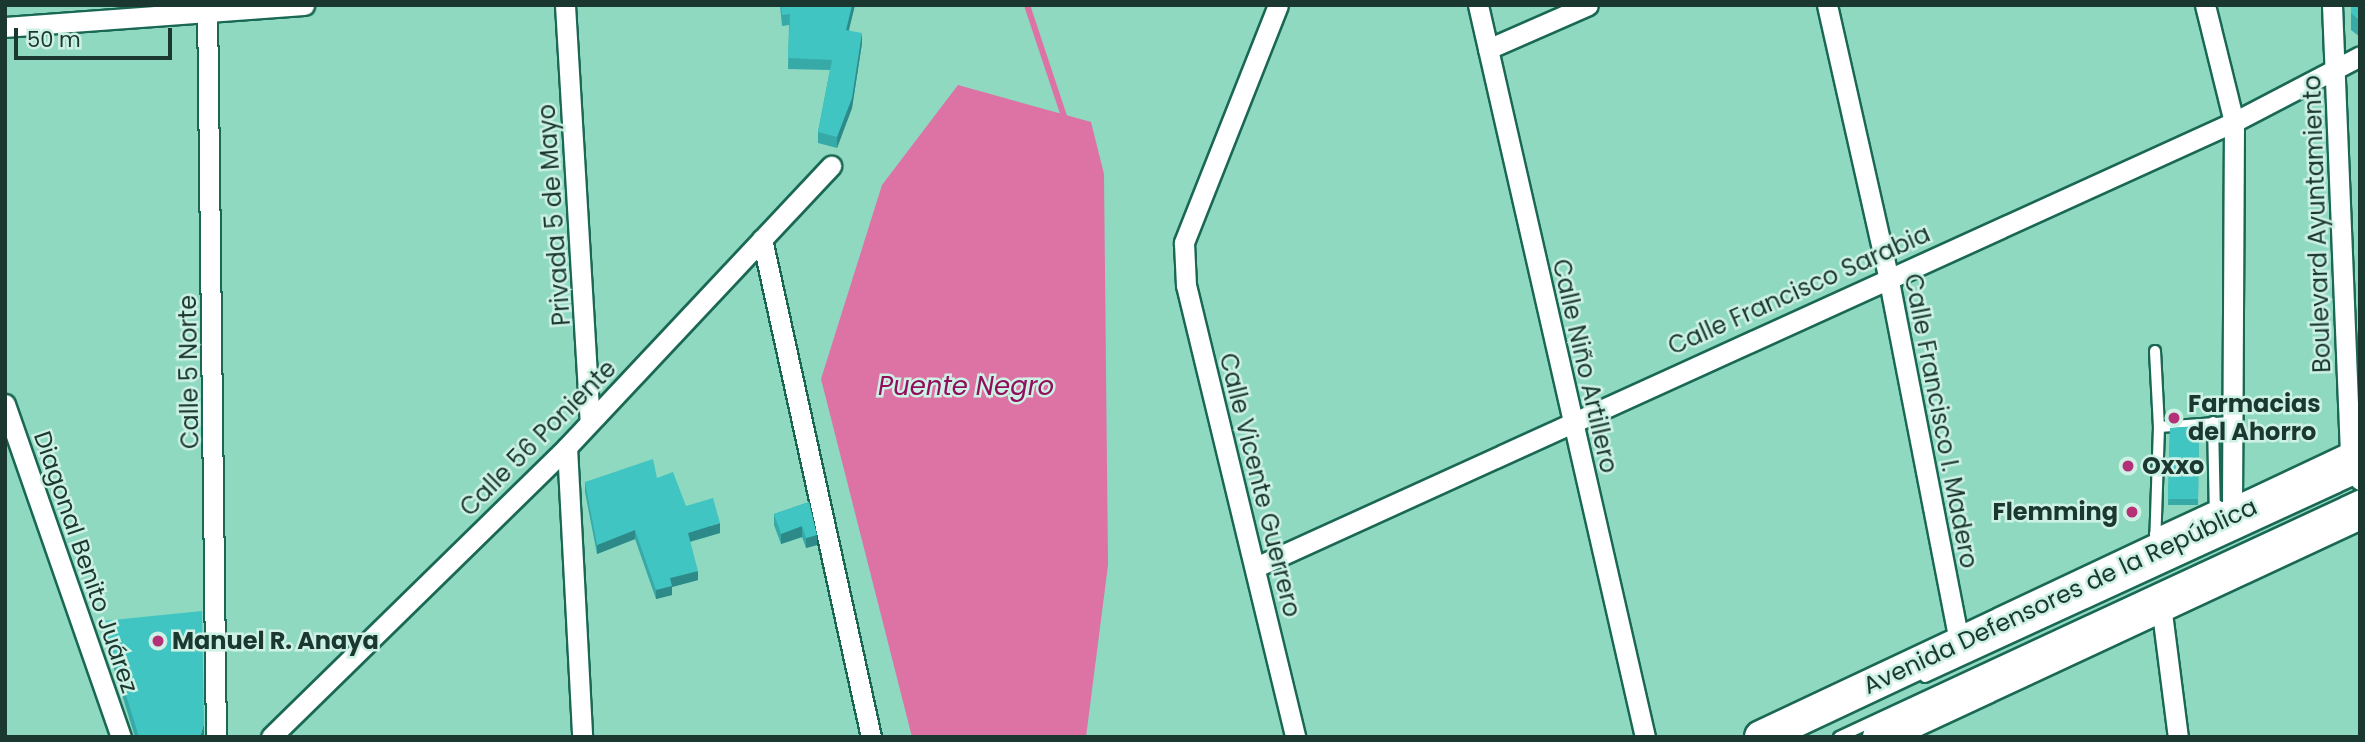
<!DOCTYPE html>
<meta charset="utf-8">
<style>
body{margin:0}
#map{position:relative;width:2365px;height:742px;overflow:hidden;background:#8fd9c1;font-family:Poppins,sans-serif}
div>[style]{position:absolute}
.water>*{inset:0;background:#dc73a4}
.stream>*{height:6px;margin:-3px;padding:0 3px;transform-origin:3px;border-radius:3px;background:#dc73a4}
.roads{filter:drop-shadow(2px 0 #1a6854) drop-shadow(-2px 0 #1a6854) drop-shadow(0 2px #1a6854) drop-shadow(0 -2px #1a6854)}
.service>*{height:10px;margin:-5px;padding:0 5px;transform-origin:5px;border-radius:5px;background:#fff}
.minor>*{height:19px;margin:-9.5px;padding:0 9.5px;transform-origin:9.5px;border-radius:9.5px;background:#fff}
.primary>*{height:32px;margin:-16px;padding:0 16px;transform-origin:16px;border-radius:16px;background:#fff}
.wall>*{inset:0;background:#37a9a7}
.shaded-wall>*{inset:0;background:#2d8a88}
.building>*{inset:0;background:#40c5c2}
.dots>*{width:19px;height:19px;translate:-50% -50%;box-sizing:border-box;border:4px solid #cef1e5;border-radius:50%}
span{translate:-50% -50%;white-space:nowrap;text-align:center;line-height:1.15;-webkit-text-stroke:5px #cef1e5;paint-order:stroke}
.street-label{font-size:24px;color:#1a382f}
.poi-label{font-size:24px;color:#1a382f;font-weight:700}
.left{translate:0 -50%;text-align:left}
.right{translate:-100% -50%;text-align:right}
.water-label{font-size:26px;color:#900e5a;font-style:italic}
.frame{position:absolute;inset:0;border:7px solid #1a382f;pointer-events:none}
.scale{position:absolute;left:14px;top:28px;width:158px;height:32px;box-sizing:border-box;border:4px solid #1a382f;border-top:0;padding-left:9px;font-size:21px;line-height:24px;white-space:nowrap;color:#1a382f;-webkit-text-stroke:5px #cef1e5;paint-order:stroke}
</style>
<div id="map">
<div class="water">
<div style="clip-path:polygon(958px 85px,1091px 122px,1104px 174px,1108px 565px,1086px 737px,912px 737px,821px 379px,882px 185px)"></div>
</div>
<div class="stream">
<div style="left:1027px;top:5px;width:123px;rotate:71.6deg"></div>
</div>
<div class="roads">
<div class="service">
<div style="left:2155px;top:351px;width:76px;rotate:87deg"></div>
<div style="left:2213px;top:422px;width:97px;rotate:88.8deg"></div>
<div style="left:2155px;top:534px;width:69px;rotate:-24.7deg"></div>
<div style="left:2155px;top:547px;width:120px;rotate:-88.1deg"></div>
<div style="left:2159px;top:427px;width:71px;rotate:-4deg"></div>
<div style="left:1925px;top:677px;width:478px;rotate:-24.7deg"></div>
<div style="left:1839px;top:737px;width:574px;rotate:-24.91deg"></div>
</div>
<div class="minor">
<div style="left:207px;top:5px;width:732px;rotate:89.3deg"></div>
<div style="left:565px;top:5px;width:418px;rotate:86.6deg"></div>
<div style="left:1278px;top:5px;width:256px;rotate:111.6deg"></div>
<div style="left:1184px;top:243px;width:42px;rotate:87.3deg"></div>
<div style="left:1186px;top:285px;width:465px;rotate:76.4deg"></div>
<div style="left:1478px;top:5px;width:751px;rotate:77.15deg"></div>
<div style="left:1827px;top:5px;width:278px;rotate:77.3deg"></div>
<div style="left:1888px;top:276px;width:373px;rotate:79deg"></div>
<div style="left:2205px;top:5px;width:121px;rotate:76.1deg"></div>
<div style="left:2234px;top:122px;width:393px;rotate:90.3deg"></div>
<div style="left:2332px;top:5px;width:454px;rotate:87.7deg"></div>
<div style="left:2350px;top:459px;width:23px;rotate:65deg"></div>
<div style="left:5px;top:27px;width:300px;rotate:-4.2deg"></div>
<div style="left:1488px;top:49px;width:109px;rotate:-23.7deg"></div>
<div style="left:762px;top:239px;width:510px;rotate:77.65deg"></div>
<div style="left:5px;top:404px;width:353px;rotate:70.8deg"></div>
<div style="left:567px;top:447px;width:290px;rotate:87deg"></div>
<div style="left:1256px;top:567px;width:1074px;rotate:-24.47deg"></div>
<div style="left:2234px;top:122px;width:142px;rotate:-27.6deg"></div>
<div style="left:2161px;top:605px;width:133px;rotate:82.7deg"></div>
<div style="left:271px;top:737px;width:414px;rotate:-44.4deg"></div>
<div style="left:567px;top:447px;width:386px;rotate:-46.8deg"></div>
</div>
<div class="primary">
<div style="left:1761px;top:737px;width:662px;rotate:-25.21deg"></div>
<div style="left:1879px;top:737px;width:531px;rotate:-24.97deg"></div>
</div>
</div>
<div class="wall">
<div style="clip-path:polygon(748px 5px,774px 5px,748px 7px)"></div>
<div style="clip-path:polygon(780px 5px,855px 5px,849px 30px,862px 43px,852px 108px,837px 148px,818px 143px,818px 132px,830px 70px,788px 69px,789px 25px,782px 26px)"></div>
<div style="clip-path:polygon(2351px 5px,2360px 5px,2360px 37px,2351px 30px)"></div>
<div style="clip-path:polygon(2199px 426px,2198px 505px,2168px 505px,2170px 428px)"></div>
<div style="clip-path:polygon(657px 478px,686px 506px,720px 533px,690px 542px,698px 580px,672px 587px,672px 595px,656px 599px,635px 539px,597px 554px,585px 492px,585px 482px)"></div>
<div style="clip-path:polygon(809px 502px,817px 545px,806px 548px,802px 537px,781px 544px,774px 525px,774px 514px)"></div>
<div style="clip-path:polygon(103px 621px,203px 737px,135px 737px,103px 633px)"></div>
</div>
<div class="shaded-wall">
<div style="clip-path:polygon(852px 5px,855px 5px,846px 41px,846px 30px)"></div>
<div style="clip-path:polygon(862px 33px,862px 43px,852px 108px,837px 148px,837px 137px)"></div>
<div style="clip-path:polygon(720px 523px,720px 533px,688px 542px,688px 533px)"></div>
<div style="clip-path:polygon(802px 526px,802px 537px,781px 544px,781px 534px)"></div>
<div style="clip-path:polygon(635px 530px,635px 539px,597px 554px,597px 545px)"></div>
<div style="clip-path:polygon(817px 535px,817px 545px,806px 548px,806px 538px)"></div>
<div style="clip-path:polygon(698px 571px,698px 580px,672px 587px,672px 595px,656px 599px,656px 590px,670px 578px)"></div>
<div style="clip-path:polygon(204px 724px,204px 736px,203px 737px,200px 737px)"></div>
</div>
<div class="building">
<div style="clip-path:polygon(781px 5px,852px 5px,846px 30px,862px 33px,852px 98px,837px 137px,818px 132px,832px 60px,788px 58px,790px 14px,782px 15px)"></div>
<div style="clip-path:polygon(2351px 5px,2360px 5px,2360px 21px,2351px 13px)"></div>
<div style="clip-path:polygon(2199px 426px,2198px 499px,2168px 499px,2170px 428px)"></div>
<div style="clip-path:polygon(653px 459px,657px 478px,673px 472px,686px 506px,713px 498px,720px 523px,688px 533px,698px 571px,670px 578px,672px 586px,656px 590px,635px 530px,597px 545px,585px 482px)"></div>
<div style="clip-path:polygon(809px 502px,817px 535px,806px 538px,802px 526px,781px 534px,774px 514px)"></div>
<div style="clip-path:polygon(202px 611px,204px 724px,200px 737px,139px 737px,103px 621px)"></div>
</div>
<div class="dots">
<div style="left:2174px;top:418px;background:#b43077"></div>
<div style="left:2128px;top:466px;background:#b43077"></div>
<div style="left:2132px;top:512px;background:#b43077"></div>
<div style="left:158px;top:641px;background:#b43077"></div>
</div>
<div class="street-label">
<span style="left:554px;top:215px;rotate:-94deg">Privada 5 de Mayo</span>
<span style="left:2317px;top:224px;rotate:-92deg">Boulevard Ayuntamiento</span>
<span style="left:1799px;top:290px;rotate:-24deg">Calle Francisco Sarabia</span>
<span style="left:1585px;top:366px;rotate:77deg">Calle Niño Artillero</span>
<span style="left:189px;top:372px;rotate:-91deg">Calle 5 Norte</span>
<span style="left:1941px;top:421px;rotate:79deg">Calle Francisco I. Madero</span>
<span style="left:538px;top:438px;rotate:-45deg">Calle 56 Poniente</span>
<span style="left:1260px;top:485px;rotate:76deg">Calle Vicente Guerrero</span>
<span style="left:86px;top:562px;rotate:71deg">Diagonal Benito Juárez</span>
<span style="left:2060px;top:596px;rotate:-25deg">Avenida Defensores de la República</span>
</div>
<div class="poi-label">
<span class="left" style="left:2188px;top:418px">Farmacias<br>del Ahorro</span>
<span class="left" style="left:2142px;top:466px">Oxxo</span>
<span class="right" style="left:2118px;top:512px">Flemming</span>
<span class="left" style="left:172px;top:641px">Manuel R. Anaya</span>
</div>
<div class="water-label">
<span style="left:966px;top:387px">Puente Negro</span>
</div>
<div class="frame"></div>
<div class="scale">50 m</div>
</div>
